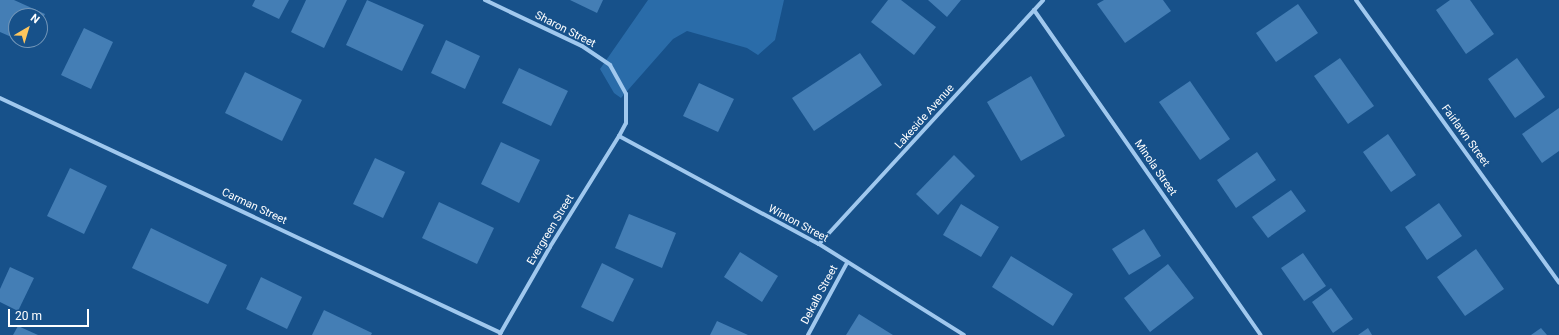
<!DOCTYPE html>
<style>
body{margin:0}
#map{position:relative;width:1559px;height:335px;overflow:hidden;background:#17518a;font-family:Roboto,sans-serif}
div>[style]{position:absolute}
.green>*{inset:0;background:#2a6ca9}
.building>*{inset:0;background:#447eb5}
.street>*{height:4px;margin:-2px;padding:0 2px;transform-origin:2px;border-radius:2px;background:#a0c8ee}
span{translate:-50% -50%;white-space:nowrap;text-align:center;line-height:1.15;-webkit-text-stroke:3px #17518a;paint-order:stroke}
.street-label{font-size:11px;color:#fff}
.north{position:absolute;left:8px;top:8px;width:40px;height:40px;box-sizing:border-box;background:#17518a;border:1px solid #7497b9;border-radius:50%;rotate:38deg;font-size:11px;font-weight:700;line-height:16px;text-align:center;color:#fff}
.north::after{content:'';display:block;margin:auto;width:14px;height:18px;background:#ffc65d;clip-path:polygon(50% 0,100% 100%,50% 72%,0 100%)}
.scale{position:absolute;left:8px;top:309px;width:81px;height:18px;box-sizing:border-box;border:2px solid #fff;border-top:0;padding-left:5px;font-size:12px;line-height:14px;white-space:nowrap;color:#fff;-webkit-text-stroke:3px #17518a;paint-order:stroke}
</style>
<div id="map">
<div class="green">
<div style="clip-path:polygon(648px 0,784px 0,775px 40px,758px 55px,747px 48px,687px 31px,673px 39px,621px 98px,614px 93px,600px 69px)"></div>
</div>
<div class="building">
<div style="clip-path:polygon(0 0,14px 0,45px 14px,40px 24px,40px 16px,16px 16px,16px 39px,0 32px)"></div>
<div style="clip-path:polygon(255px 0,289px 0,279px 19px,252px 6px)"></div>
<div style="clip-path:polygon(306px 0,347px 0,324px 48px,291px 32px)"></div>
<div style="clip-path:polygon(367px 0,424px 25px,402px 71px,346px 45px)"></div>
<div style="clip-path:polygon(570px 0,603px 0,597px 13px)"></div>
<div style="clip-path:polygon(888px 0,901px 0,936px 27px,914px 55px,871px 22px)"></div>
<div style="clip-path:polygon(928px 0,961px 0,947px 17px)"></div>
<div style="clip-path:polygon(1104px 0,1163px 0,1171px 11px,1125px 43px,1097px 4px)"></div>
<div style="clip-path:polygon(1450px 0,1470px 0,1494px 34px,1466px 54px,1436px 10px)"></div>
<div style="clip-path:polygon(1298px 4px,1318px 33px,1276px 62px,1256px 33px)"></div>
<div style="clip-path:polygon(84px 28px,113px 42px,91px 89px,61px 75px)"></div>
<div style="clip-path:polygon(17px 40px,32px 40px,29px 46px)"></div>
<div style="clip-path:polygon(446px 40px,480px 56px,465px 89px,431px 73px)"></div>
<div style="clip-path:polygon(860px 53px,882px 85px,814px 131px,792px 98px)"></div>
<div style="clip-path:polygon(1340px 58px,1374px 106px,1348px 124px,1314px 76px)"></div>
<div style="clip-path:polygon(1517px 58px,1545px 97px,1515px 118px,1488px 79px)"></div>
<div style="clip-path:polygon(519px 68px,568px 91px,551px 126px,502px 103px)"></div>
<div style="clip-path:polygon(245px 72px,302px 100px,282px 141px,225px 113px)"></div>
<div style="clip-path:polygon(1031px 76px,1065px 136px,1021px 161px,987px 102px)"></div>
<div style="clip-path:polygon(1190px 81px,1230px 139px,1200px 160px,1159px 102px)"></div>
<div style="clip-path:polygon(699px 83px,734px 99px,718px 132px,683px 116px)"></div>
<div style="clip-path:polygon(1559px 108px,1559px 151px,1542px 163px,1522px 134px)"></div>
<div style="clip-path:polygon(1388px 134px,1416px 175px,1391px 192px,1363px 152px)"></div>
<div style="clip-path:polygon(501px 142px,540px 160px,519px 203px,481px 184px)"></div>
<div style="clip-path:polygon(1257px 152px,1276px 180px,1236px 208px,1217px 180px)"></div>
<div style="clip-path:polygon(954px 155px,975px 176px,938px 215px,916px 194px)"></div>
<div style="clip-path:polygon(375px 158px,405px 172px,383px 218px,353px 204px)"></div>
<div style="clip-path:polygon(70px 168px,107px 186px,84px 234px,47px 216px)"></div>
<div style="clip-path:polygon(1291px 190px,1306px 211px,1268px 238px,1252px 217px)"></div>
<div style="clip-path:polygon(439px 202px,494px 228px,477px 264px,422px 238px)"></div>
<div style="clip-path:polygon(1439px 203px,1462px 236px,1427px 260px,1405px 227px)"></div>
<div style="clip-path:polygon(961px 204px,999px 227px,981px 257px,943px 235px)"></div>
<div style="clip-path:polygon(629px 214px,676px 233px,662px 268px,615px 248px)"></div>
<div style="clip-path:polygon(151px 228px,227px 265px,208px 304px,132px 268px)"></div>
<div style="clip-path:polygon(1144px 229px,1161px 256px,1129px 275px,1112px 249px)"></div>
<div style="clip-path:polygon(1476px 249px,1504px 289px,1465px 316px,1437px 277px)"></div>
<div style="clip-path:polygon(740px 252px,778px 276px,762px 302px,724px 277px)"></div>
<div style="clip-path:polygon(1303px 253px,1326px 286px,1304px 301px,1281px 268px)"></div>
<div style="clip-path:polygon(1011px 256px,1073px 294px,1053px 326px,992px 287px)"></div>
<div style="clip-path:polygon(602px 263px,634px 279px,613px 322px,581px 307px)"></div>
<div style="clip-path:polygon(1168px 264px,1194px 298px,1150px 332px,1124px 298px)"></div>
<div style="clip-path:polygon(10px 267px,34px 278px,18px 311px,0 302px,0 289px)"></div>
<div style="clip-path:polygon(261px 277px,302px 297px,287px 329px,246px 309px)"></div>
<div style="clip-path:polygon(1331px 288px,1353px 319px,1333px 333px,1312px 302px)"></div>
<div style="clip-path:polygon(324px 310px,372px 333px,371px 335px,312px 335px)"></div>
<div style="clip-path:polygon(859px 314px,893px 335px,846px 335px)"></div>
<div style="clip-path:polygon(717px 321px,748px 335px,710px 335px)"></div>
<div style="clip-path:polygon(18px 326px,38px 335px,13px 335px)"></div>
<div style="clip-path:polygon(1368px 328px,1372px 335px,1358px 335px)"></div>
<div style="clip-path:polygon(1541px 328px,1547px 335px,1531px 335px)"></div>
</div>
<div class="street">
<div style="left:485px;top:0;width:107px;rotate:25.4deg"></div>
<div style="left:582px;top:46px;width:34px;rotate:34deg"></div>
<div style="left:610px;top:65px;width:33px;rotate:61deg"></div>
<div style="left:626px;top:94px;width:29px;rotate:90deg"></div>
<div style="left:626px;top:123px;width:15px;rotate:118deg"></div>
<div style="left:619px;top:136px;width:131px;rotate:121.9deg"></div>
<div style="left:550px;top:247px;width:100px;rotate:119.9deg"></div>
<div style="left:1356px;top:0;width:348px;rotate:54.3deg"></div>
<div style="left:1034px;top:10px;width:396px;rotate:55.1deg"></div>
<div style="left:0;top:98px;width:553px;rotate:25.13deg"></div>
<div style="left:619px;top:136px;width:227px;rotate:28.4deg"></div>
<div style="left:819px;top:244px;width:171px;rotate:32.1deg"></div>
<div style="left:819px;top:244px;width:331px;rotate:-47.4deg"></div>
<div style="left:808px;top:335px;width:82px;rotate:-61.6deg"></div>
</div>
<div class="street-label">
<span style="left:565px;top:30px;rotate:27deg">Sharon Street</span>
<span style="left:925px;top:117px;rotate:-48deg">Lakeside Avenue</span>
<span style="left:1465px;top:136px;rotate:54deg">Fairlawn Street</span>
<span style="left:1155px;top:168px;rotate:55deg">Minola Street</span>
<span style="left:254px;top:207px;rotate:25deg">Carman Street</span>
<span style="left:798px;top:224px;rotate:28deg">Winton Street</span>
<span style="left:551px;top:230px;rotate:-59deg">Evergreen Street</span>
<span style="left:820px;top:295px;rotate:-62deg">Dekalb Street</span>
</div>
<div class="north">N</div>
<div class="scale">20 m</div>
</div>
